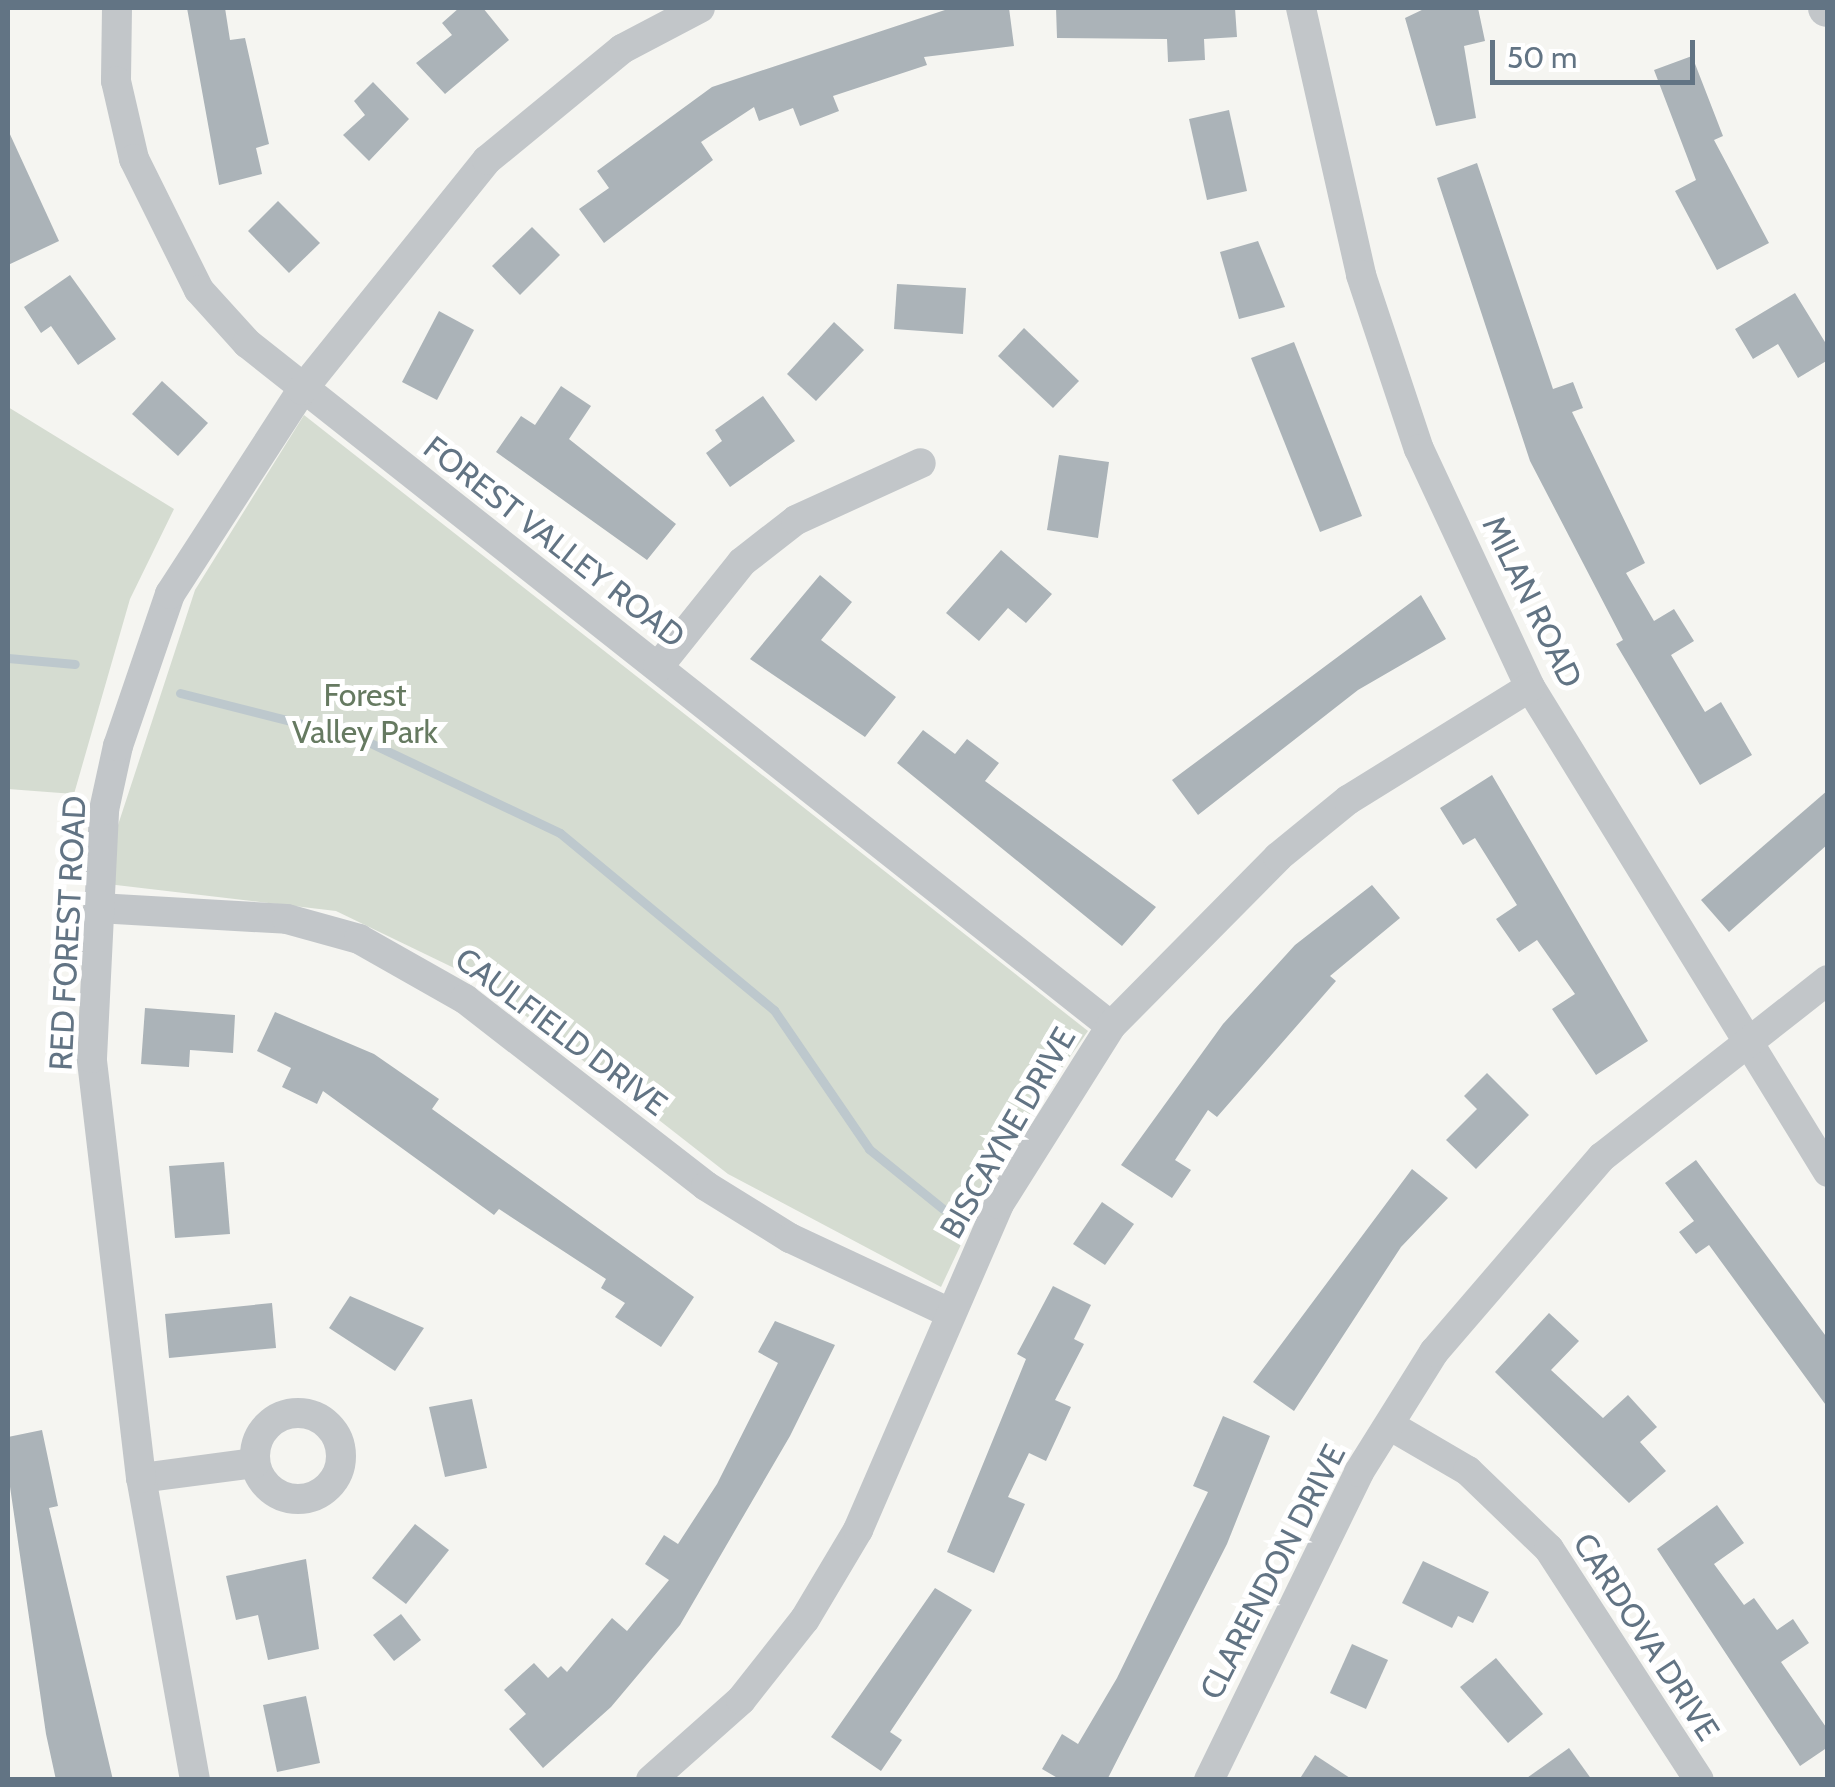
<!DOCTYPE html>
<style>
body{margin:0}
#map{position:relative;width:1835px;height:1787px;overflow:hidden;background:#f5f5f1;font-family:Cabin,sans-serif}
div>[style]{position:absolute}
.green>*{inset:0;background:#d5dcd1}
.stream>*{height:9px;margin:-4.5px;padding:0 4.5px;transform-origin:4.5px;border-radius:4.5px;background:#bdc8cd}
.building>*{inset:0;background:#abb3b8}
.minor>*{height:30px;margin:-15px;padding:0 15px;transform-origin:15px;border-radius:15px;background:#c2c6c9}
.minor>.ring{margin:-15px;padding:0;box-sizing:content-box;background:none;border:30px solid #c2c6c9;border-radius:50%}
.tertiary>*{height:38px;margin:-19px;padding:0 19px;transform-origin:19px;border-radius:19px;background:#c2c6c9}
span{translate:-50% -50%;white-space:nowrap;text-align:center;line-height:1.15;-webkit-text-stroke:10px #fff;paint-order:stroke}
.street-label{font-size:32px;color:#627484}
.park-label{font-size:32px;color:#667a61}
.frame{position:absolute;inset:0;border:10px solid #627484;pointer-events:none}
.scale{position:absolute;left:1490px;top:40px;width:205px;height:45px;box-sizing:border-box;border:5px solid #627484;border-top:0;padding-left:12px;font-size:30px;line-height:35px;white-space:nowrap;color:#627484;-webkit-text-stroke:8px #fff;paint-order:stroke}
</style>
<div id="map">
<div class="green">
<div style="clip-path:polygon(8px 407px,174px 509px,130px 599px,74px 794px,8px 789px)"></div>
<div style="clip-path:polygon(304px 415px,1088px 1031px,1007px 1147px,941px 1287px,728px 1174px,481px 981px,336px 911px,99px 883px,195px 590px)"></div>
</div>
<div class="stream">
<div style="left:8px;top:658px;width:67px;rotate:5.1deg"></div>
<div style="left:180px;top:693px;width:188px;rotate:14.2deg"></div>
<div style="left:362px;top:739px;width:219px;rotate:25.4deg"></div>
<div style="left:560px;top:833px;width:278px;rotate:39.6deg"></div>
<div style="left:774px;top:1010px;width:168px;rotate:55.6deg"></div>
<div style="left:869px;top:1149px;width:95px;rotate:39deg"></div>
</div>
<div class="building">
<div style="clip-path:polygon(187px 8px,225px 8px,230px 40px,245px 38px,269px 144px,256px 148px,262px 174px,219px 185px)"></div>
<div style="clip-path:polygon(459px 8px,483px 8px,509px 40px,445px 94px,416px 63px,452px 35px,442px 23px)"></div>
<div style="clip-path:polygon(951px 8px,1009px 8px,1014px 46px,924px 57px,927px 65px,833px 96px,839px 111px,800px 126px,793px 108px,759px 121px,754px 107px,701px 142px,713px 160px,604px 243px,579px 209px,609px 188px,597px 171px,712px 87px)"></div>
<div style="clip-path:polygon(1056px 8px,1235px 8px,1237px 37px,1204px 39px,1205px 60px,1168px 62px,1167px 39px,1057px 38px)"></div>
<div style="clip-path:polygon(1426px 8px,1478px 8px,1485px 41px,1464px 46px,1476px 118px,1436px 126px,1405px 18px)"></div>
<div style="clip-path:polygon(1692px 56px,1723px 136px,1714px 140px,1769px 243px,1717px 270px,1675px 191px,1696px 180px,1654px 70px)"></div>
<div style="clip-path:polygon(373px 82px,409px 119px,369px 161px,343px 135px,365px 115px,354px 101px)"></div>
<div style="clip-path:polygon(1229px 110px,1247px 191px,1207px 200px,1189px 119px)"></div>
<div style="clip-path:polygon(8px 130px,59px 241px,8px 265px)"></div>
<div style="clip-path:polygon(1477px 163px,1553px 389px,1573px 382px,1583px 408px,1572px 412px,1645px 563px,1626px 573px,1654px 621px,1674px 609px,1694px 641px,1671px 655px,1705px 712px,1721px 702px,1752px 755px,1700px 785px,1616px 644px,1623px 640px,1530px 461px,1437px 178px)"></div>
<div style="clip-path:polygon(278px 201px,320px 243px,289px 273px,248px 231px)"></div>
<div style="clip-path:polygon(532px 227px,560px 255px,520px 295px,492px 266px)"></div>
<div style="clip-path:polygon(1258px 241px,1285px 307px,1239px 319px,1220px 252px)"></div>
<div style="clip-path:polygon(70px 275px,116px 339px,78px 365px,51px 326px,41px 333px,24px 307px)"></div>
<div style="clip-path:polygon(897px 284px,966px 288px,963px 334px,894px 329px)"></div>
<div style="clip-path:polygon(1795px 293px,1828px 347px,1828px 360px,1798px 378px,1778px 344px,1753px 359px,1735px 329px)"></div>
<div style="clip-path:polygon(439px 311px,474px 330px,437px 400px,402px 382px)"></div>
<div style="clip-path:polygon(834px 322px,864px 350px,816px 401px,787px 374px)"></div>
<div style="clip-path:polygon(1024px 328px,1079px 381px,1053px 408px,998px 356px)"></div>
<div style="clip-path:polygon(1294px 342px,1362px 516px,1320px 532px,1251px 358px)"></div>
<div style="clip-path:polygon(162px 381px,208px 423px,178px 456px,132px 414px)"></div>
<div style="clip-path:polygon(561px 386px,591px 406px,569px 439px,676px 524px,647px 560px,496px 452px,521px 416px,535px 425px)"></div>
<div style="clip-path:polygon(763px 396px,795px 441px,730px 487px,706px 453px,722px 441px,715px 430px)"></div>
<div style="clip-path:polygon(1059px 455px,1109px 462px,1098px 538px,1047px 530px)"></div>
<div style="clip-path:polygon(1001px 550px,1052px 594px,1026px 623px,1008px 608px,979px 641px,946px 613px)"></div>
<div style="clip-path:polygon(820px 575px,852px 602px,821px 640px,896px 697px,865px 737px,750px 659px)"></div>
<div style="clip-path:polygon(1421px 595px,1446px 639px,1358px 690px,1198px 815px,1172px 780px)"></div>
<div style="clip-path:polygon(923px 730px,955px 754px,967px 739px,999px 763px,985px 781px,1156px 907px,1122px 946px,897px 763px)"></div>
<div style="clip-path:polygon(1492px 775px,1648px 1041px,1596px 1075px,1552px 1009px,1575px 994px,1537px 940px,1519px 952px,1496px 919px,1517px 905px,1475px 838px,1463px 845px,1440px 808px)"></div>
<div style="clip-path:polygon(1828px 790px,1828px 844px,1729px 932px,1701px 900px)"></div>
<div style="clip-path:polygon(1372px 885px,1400px 918px,1330px 976px,1336px 981px,1217px 1117px,1208px 1110px,1175px 1160px,1191px 1170px,1172px 1198px,1121px 1165px,1223px 1024px,1295px 945px)"></div>
<div style="clip-path:polygon(145px 1008px,235px 1015px,233px 1053px,190px 1050px,189px 1067px,141px 1064px)"></div>
<div style="clip-path:polygon(275px 1012px,374px 1054px,439px 1099px,432px 1109px,694px 1297px,661px 1347px,615px 1317px,625px 1303px,601px 1288px,606px 1279px,499px 1209px,494px 1215px,323px 1091px,317px 1104px,282px 1087px,291px 1068px,257px 1051px)"></div>
<div style="clip-path:polygon(1487px 1073px,1529px 1115px,1476px 1169px,1446px 1140px,1477px 1109px,1464px 1096px)"></div>
<div style="clip-path:polygon(1696px 1160px,1828px 1339px,1828px 1408px,1709px 1245px,1696px 1254px,1679px 1232px,1694px 1221px,1665px 1183px)"></div>
<div style="clip-path:polygon(224px 1162px,230px 1234px,175px 1238px,169px 1166px)"></div>
<div style="clip-path:polygon(1412px 1169px,1448px 1198px,1401px 1247px,1294px 1411px,1253px 1382px)"></div>
<div style="clip-path:polygon(1102px 1202px,1134px 1224px,1105px 1265px,1073px 1244px)"></div>
<div style="clip-path:polygon(1053px 1286px,1091px 1305px,1074px 1339px,1084px 1344px,1055px 1400px,1071px 1407px,1046px 1461px,1029px 1453px,1008px 1497px,1025px 1504px,994px 1573px,947px 1552px,1026px 1359px,1017px 1354px)"></div>
<div style="clip-path:polygon(350px 1296px,424px 1328px,395px 1371px,329px 1328px)"></div>
<div style="clip-path:polygon(272px 1303px,276px 1348px,169px 1358px,165px 1314px)"></div>
<div style="clip-path:polygon(1549px 1313px,1579px 1341px,1551px 1370px,1603px 1418px,1628px 1395px,1657px 1427px,1640px 1442px,1666px 1471px,1629px 1503px,1495px 1372px)"></div>
<div style="clip-path:polygon(775px 1321px,835px 1345px,790px 1436px,680px 1625px,611px 1707px,543px 1768px,509px 1729px,526px 1714px,504px 1690px,534px 1663px,548px 1678px,561px 1666px,567px 1672px,612px 1618px,627px 1631px,669px 1580px,645px 1564px,664px 1535px,678px 1544px,717px 1484px,778px 1363px,758px 1352px)"></div>
<div style="clip-path:polygon(472px 1399px,487px 1468px,445px 1477px,429px 1407px)"></div>
<div style="clip-path:polygon(1223px 1416px,1270px 1436px,1227px 1544px,1107px 1780px,1061px 1780px,1042px 1769px,1062px 1734px,1078px 1744px,1117px 1678px,1208px 1492px,1193px 1486px)"></div>
<div style="clip-path:polygon(42px 1430px,58px 1506px,49px 1508px,113px 1780px,56px 1780px,46px 1734px,8px 1473px,8px 1437px)"></div>
<div style="clip-path:polygon(1717px 1505px,1744px 1543px,1714px 1564px,1744px 1605px,1754px 1598px,1777px 1630px,1793px 1619px,1809px 1643px,1781px 1662px,1828px 1730px,1828px 1747px,1800px 1766px,1657px 1549px)"></div>
<div style="clip-path:polygon(415px 1524px,449px 1550px,406px 1604px,372px 1578px)"></div>
<div style="clip-path:polygon(306px 1559px,319px 1649px,268px 1660px,258px 1615px,236px 1620px,226px 1576px)"></div>
<div style="clip-path:polygon(1423px 1561px,1489px 1592px,1473px 1623px,1458px 1616px,1452px 1628px,1402px 1603px)"></div>
<div style="clip-path:polygon(935px 1588px,972px 1610px,890px 1732px,902px 1740px,881px 1771px,831px 1737px)"></div>
<div style="clip-path:polygon(401px 1614px,421px 1640px,394px 1661px,373px 1635px)"></div>
<div style="clip-path:polygon(1352px 1644px,1388px 1660px,1366px 1709px,1330px 1693px)"></div>
<div style="clip-path:polygon(1496px 1658px,1543px 1714px,1508px 1743px,1460px 1687px)"></div>
<div style="clip-path:polygon(306px 1696px,320px 1763px,277px 1772px,263px 1705px)"></div>
<div style="clip-path:polygon(1569px 1748px,1592px 1780px,1524px 1780px)"></div>
<div style="clip-path:polygon(1315px 1755px,1353px 1780px,1299px 1780px)"></div>
</div>
<div class="minor">
<div style="left:117px;top:8px;width:73px;rotate:90.8deg"></div>
<div style="left:116px;top:81px;width:80px;rotate:77deg"></div>
<div style="left:134px;top:159px;width:146px;rotate:63.6deg"></div>
<div style="left:199px;top:290px;width:72px;rotate:47.8deg"></div>
<div style="left:247px;top:343px;width:1101px;rotate:38.33deg"></div>
<div style="left:1301px;top:8px;width:274px;rotate:77.3deg"></div>
<div style="left:1361px;top:275px;width:183px;rotate:71.6deg"></div>
<div style="left:1419px;top:449px;width:263px;rotate:65deg"></div>
<div style="left:1530px;top:687px;width:569px;rotate:58.43deg"></div>
<div style="left:658px;top:667px;width:134px;rotate:-51.3deg"></div>
<div style="left:742px;top:562px;width:68px;rotate:-37.9deg"></div>
<div style="left:796px;top:520px;width:137px;rotate:-24.5deg"></div>
<div style="left:98px;top:908px;width:189px;rotate:3.3deg"></div>
<div style="left:287px;top:919px;width:75px;rotate:15.5deg"></div>
<div style="left:359px;top:939px;width:122px;rotate:29.5deg"></div>
<div style="left:465px;top:999px;width:305px;rotate:37.8deg"></div>
<div style="left:706px;top:1186px;width:99px;rotate:31.8deg"></div>
<div style="left:790px;top:1238px;width:177px;rotate:25.1deg"></div>
<div class="ring" style="left:255px;top:1413px;width:56px;height:56px"></div>
<div style="left:1391px;top:1426px;width:89px;rotate:30.3deg"></div>
<div style="left:1468px;top:1471px;width:112px;rotate:43.9deg"></div>
<div style="left:1549px;top:1549px;width:275px;rotate:57deg"></div>
<div style="left:141px;top:1478px;width:115px;rotate:-7.5deg"></div>
<div style="left:195px;top:1780px;width:307px;rotate:-100.1deg"></div>
<div style="left:141px;top:1478px;width:423px;rotate:-96.7deg"></div>
<div style="left:92px;top:1058px;width:248px;rotate:-87.2deg"></div>
<div style="left:104px;top:810px;width:66px;rotate:-77.7deg"></div>
<div style="left:118px;top:746px;width:161px;rotate:-71.1deg"></div>
<div style="left:170px;top:594px;width:243px;rotate:-57.1deg"></div>
<div style="left:302px;top:390px;width:295px;rotate:-51.2deg"></div>
<div style="left:487px;top:160px;width:175px;rotate:-39.4deg"></div>
<div style="left:622px;top:49px;width:88px;rotate:-27.7deg"></div>
<div style="left:651px;top:1780px;width:120px;rotate:-41.6deg"></div>
<div style="left:741px;top:1700px;width:103px;rotate:-51.7deg"></div>
<div style="left:805px;top:1619px;width:104px;rotate:-59.2deg"></div>
<div style="left:858px;top:1530px;width:355px;rotate:-66.6deg"></div>
<div style="left:999px;top:1204px;width:210px;rotate:-57.8deg"></div>
<div style="left:1111px;top:1026px;width:238px;rotate:-45.3deg"></div>
<div style="left:1278px;top:857px;width:90px;rotate:-39.2deg"></div>
<div style="left:1348px;top:800px;width:214px;rotate:-31.8deg"></div>
<div style="left:1209px;top:1780px;width:343px;rotate:-64deg"></div>
<div style="left:1359px;top:1472px;width:142px;rotate:-58deg"></div>
<div style="left:1434px;top:1352px;width:257px;rotate:-49.3deg"></div>
<div style="left:1602px;top:1157px;width:287px;rotate:-38.1deg"></div>
</div>
<div class="tertiary">
<div style="left:1827px;top:8px;width:1px"></div>
</div>
<div class="street-label">
<span style="left:554px;top:542px;rotate:38deg">FOREST VALLEY ROAD</span>
<span style="left:1532px;top:602px;rotate:64deg">MILAN ROAD</span>
<span style="left:68px;top:933px;rotate:-87deg">RED FOREST ROAD</span>
<span style="left:561px;top:1032px;rotate:37deg">CAULFIELD DRIVE</span>
<span style="left:1008px;top:1133px;rotate:-60deg">BISCAYNE DRIVE</span>
<span style="left:1273px;top:1572px;rotate:-63deg">CLARENDON DRIVE</span>
<span style="left:1646px;top:1637px;rotate:57deg">CARDOVA DRIVE</span>
</div>
<div class="park-label">
<span style="left:365px;top:714px">Forest<br>Valley Park</span>
</div>
<div class="frame"></div>
<div class="scale">50 m</div>
</div>
